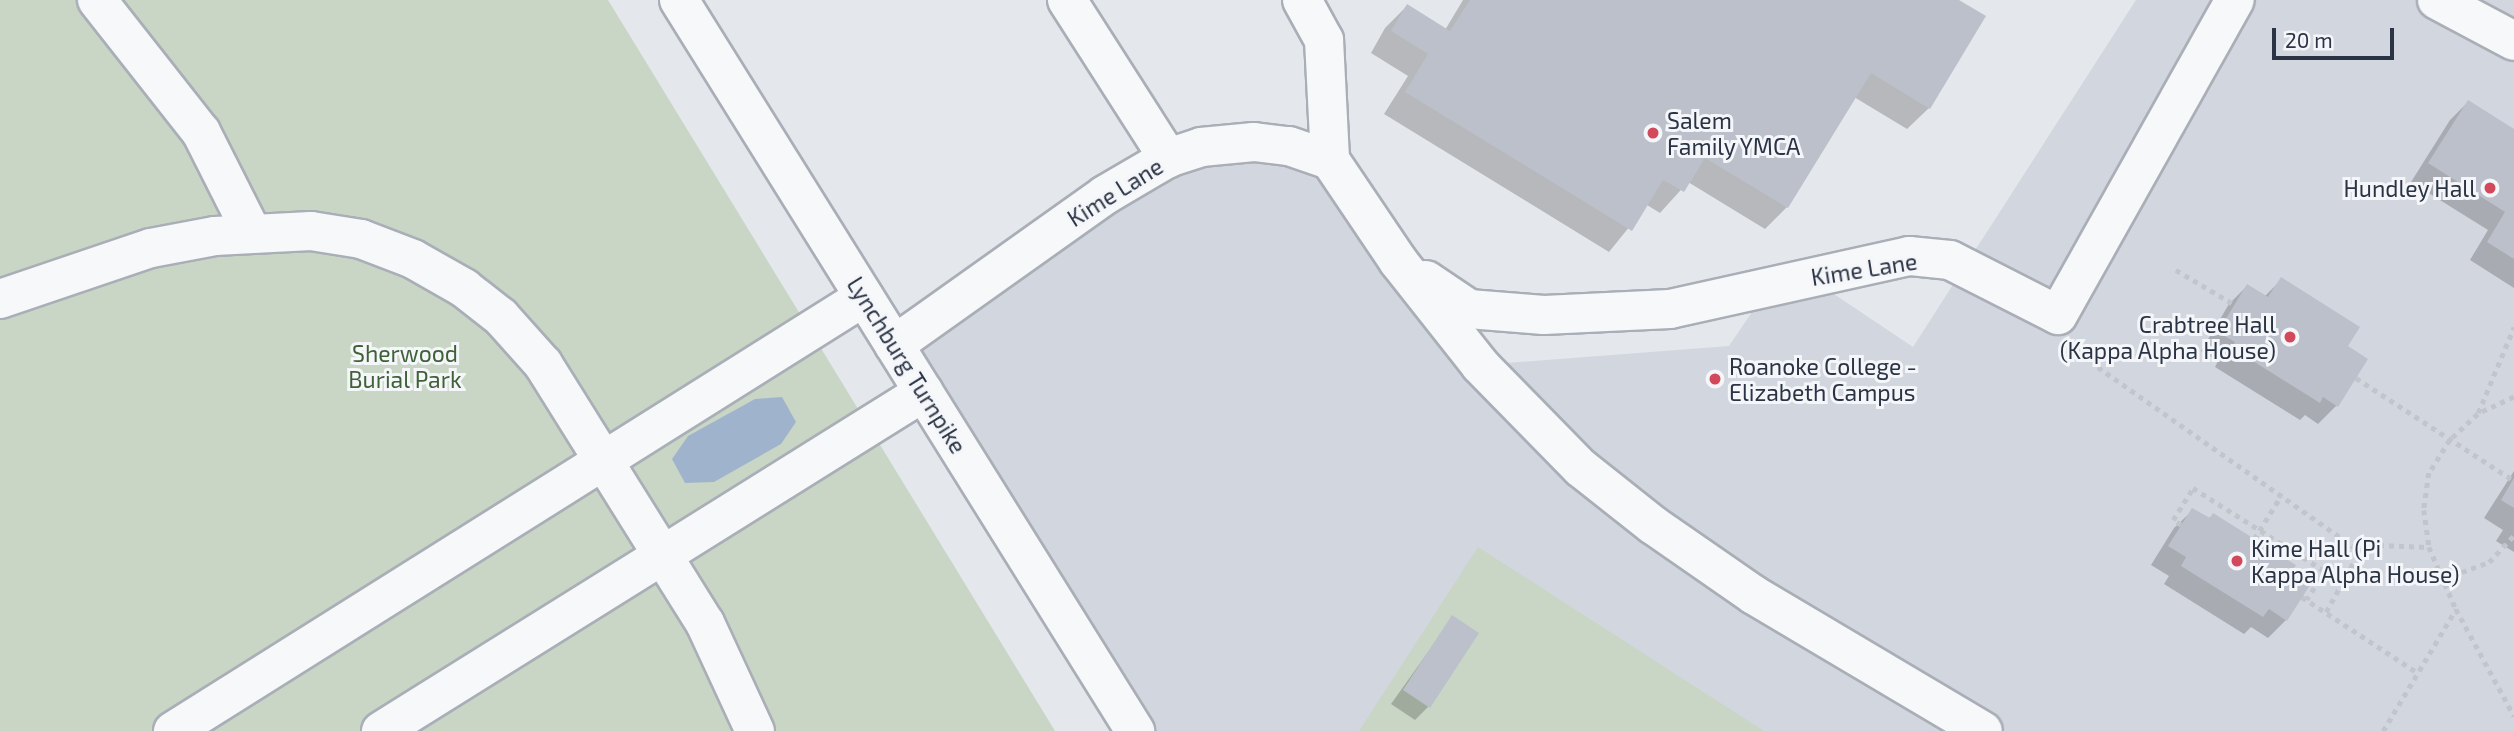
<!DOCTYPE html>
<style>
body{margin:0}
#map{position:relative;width:2514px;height:731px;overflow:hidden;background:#e4e7ec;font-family:"Exo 2",sans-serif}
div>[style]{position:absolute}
.built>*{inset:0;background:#d2d6de}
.green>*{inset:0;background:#c9d6c5}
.water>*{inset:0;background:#9fb4cc}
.shadow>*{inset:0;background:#0003}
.building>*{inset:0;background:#bbc0ca}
.path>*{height:4.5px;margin-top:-2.25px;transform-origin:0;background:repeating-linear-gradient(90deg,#c2c5cb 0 5px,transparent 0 10px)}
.roads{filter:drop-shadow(2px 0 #a9aeb7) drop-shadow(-2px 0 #a9aeb7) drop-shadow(0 2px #a9aeb7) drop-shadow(0 -2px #a9aeb7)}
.minor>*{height:38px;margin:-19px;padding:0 19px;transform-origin:19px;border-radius:19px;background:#f7f8fa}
.dots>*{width:19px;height:19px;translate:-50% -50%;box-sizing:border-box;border:4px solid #f4f6f9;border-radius:50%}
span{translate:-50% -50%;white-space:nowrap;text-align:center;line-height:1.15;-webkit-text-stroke:6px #f4f6f9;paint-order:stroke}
.poi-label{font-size:23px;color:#2b3445}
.left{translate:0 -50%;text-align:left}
.right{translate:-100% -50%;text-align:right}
.street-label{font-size:23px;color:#2b3445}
.park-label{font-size:23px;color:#3f6138}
.scale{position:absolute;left:2272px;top:28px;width:122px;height:32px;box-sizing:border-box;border:4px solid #2b3445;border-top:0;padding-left:9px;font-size:21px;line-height:24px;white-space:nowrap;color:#2b3445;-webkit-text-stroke:5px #f4f6f9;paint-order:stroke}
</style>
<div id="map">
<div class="built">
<div style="clip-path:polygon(2136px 0,2514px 0,2514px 731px,1135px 731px,894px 345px,1168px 158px,1330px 160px,1480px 365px,1729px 346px,1786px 262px,1913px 347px)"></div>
</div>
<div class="green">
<div style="clip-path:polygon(0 0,608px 0,1055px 731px,0 731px)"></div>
<div style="clip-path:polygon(1478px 547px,1764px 731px,1359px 731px)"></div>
</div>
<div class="water">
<div style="clip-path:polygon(782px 397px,796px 422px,781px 444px,714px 482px,685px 483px,672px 459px,688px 436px,755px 399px)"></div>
</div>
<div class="shadow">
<div style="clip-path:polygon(1463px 0,1955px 0,1929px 108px,1907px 129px,1854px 97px,1787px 207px,1765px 229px,1688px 182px,1660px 213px,1647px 205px,1609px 252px,1384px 114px,1408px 76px,1371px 53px,1385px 28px,1407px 6px,1445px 30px)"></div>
<div style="clip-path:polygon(2468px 102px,2514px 131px,2514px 288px,2470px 260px,2488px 230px,2411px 182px,2450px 120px)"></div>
<div style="clip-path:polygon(2281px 280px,2345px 347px,2337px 405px,2318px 424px,2305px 415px,2300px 420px,2215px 367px,2218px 361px,2201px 351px,2229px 304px,2247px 286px,2264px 297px)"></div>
<div style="clip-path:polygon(2514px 471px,2514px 552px,2496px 541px,2503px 530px,2484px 518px)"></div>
<div style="clip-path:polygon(2193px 510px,2208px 519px,2213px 515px,2286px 620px,2268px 638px,2251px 627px,2244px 634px,2164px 584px,2169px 576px,2151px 565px,2174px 528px)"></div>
<div style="clip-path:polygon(1453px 617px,1428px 707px,1415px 720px,1391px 704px)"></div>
</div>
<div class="building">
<div style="clip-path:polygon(1470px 0,1959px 0,1986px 16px,1930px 109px,1871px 73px,1788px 208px,1705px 158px,1684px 192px,1663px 180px,1632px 231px,1405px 92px,1428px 54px,1391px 31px,1407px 4px,1450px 31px)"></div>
<div style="clip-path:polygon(2468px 100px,2514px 129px,2514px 259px,2487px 242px,2505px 212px,2428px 163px)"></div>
<div style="clip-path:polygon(2281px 277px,2360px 327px,2348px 346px,2368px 359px,2338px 407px,2323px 397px,2320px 403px,2232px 348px,2235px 342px,2218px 332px,2247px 284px,2268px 297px)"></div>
<div style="clip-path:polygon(2514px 478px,2514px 508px,2501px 500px)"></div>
<div style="clip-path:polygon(2192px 508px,2210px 518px,2213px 513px,2296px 565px,2293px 570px,2312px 582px,2287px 621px,2269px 609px,2263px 617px,2181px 566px,2186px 557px,2168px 546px)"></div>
<div style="clip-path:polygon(1452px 615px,1479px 633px,1430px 708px,1403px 690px)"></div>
</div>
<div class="path">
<div style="left:2176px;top:270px;width:69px;rotate:30.7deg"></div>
<div style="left:2098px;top:367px;width:320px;rotate:35.1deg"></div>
<div style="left:2356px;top:378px;width:187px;rotate:33deg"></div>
<div style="left:2514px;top:397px;width:40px;rotate:155deg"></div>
<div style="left:2478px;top:414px;width:38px;rotate:137deg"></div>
<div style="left:2450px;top:440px;width:39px;rotate:122deg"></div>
<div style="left:2429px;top:473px;width:37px;rotate:98deg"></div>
<div style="left:2424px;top:510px;width:37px;rotate:82deg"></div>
<div style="left:2429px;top:547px;width:68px;rotate:66.5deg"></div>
<div style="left:2456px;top:609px;width:122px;rotate:61.5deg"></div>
<div style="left:2478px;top:413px;width:93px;rotate:-67.3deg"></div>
<div style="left:2181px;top:525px;width:9px;rotate:-148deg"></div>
<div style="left:2173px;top:520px;width:38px;rotate:-58deg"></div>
<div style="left:2193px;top:488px;width:156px;rotate:32.2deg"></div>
<div style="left:2325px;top:571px;width:34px;rotate:122deg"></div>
<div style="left:2254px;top:539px;width:51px;rotate:-57.9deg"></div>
<div style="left:2443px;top:579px;width:49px;rotate:-20.3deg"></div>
<div style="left:2489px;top:562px;width:37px;rotate:-47deg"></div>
<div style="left:2302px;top:597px;width:139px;rotate:33.2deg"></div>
<div style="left:2326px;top:612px;width:70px;rotate:-60.9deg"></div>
<div style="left:2360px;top:551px;width:20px;rotate:-18deg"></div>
<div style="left:2379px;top:545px;width:49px;rotate:2.3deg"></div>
<div style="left:2383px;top:731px;width:142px;rotate:-59.1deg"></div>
</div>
<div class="roads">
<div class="minor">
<div style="left:97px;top:0;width:168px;rotate:51.8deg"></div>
<div style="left:201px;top:132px;width:113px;rotate:63.2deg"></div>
<div style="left:679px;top:0;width:862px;rotate:58.04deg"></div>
<div style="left:1067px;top:0;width:188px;rotate:57.4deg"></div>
<div style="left:1302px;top:0;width:46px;rotate:61.2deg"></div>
<div style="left:1324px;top:40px;width:120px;rotate:87.1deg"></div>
<div style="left:2437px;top:0;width:87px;rotate:28deg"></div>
<div style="left:1426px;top:280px;width:52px;rotate:34deg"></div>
<div style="left:1469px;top:309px;width:75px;rotate:4.6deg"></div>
<div style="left:1544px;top:315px;width:126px;rotate:-2.7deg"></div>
<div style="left:1670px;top:309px;width:245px;rotate:-12.5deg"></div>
<div style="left:1909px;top:256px;width:41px;rotate:5.6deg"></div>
<div style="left:1950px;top:260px;width:121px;rotate:27deg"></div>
<div style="left:2058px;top:315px;width:361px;rotate:-60.7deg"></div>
<div style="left:0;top:299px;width:159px;rotate:-18.7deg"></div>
<div style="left:151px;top:248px;width:65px;rotate:-10.6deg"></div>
<div style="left:215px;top:236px;width:96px;rotate:-3deg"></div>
<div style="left:311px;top:231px;width:51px;rotate:9.1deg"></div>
<div style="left:361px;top:239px;width:56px;rotate:21deg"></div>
<div style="left:413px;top:259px;width:59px;rotate:29.6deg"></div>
<div style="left:464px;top:288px;width:47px;rotate:38.1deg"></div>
<div style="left:501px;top:317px;width:63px;rotate:48.2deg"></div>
<div style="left:543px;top:364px;width:305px;rotate:58deg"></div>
<div style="left:705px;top:623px;width:119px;rotate:65.2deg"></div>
<div style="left:894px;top:345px;width:259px;rotate:-35.4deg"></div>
<div style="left:1105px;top:195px;width:73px;rotate:-30.4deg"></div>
<div style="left:1168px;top:158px;width:35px;rotate:-18deg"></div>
<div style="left:1201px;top:147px;width:53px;rotate:-5.4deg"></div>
<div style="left:1254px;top:142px;width:35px;rotate:7deg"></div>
<div style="left:1289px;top:146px;width:43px;rotate:18.9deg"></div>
<div style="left:1330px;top:160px;width:122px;rotate:56deg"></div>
<div style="left:1398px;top:261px;width:132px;rotate:51.7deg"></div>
<div style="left:1480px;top:365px;width:144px;rotate:45.6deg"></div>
<div style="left:1581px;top:468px;width:92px;rotate:38.4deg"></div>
<div style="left:1653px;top:525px;width:123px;rotate:34.7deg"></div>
<div style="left:1754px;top:595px;width:266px;rotate:30.7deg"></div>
<div style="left:173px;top:731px;width:816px;rotate:-32.13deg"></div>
<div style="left:381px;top:731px;width:640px;rotate:-31.98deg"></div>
</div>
</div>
<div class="dots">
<div style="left:1653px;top:133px;background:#d1495b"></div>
<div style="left:2490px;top:188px;background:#d1495b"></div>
<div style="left:2290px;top:337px;background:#d1495b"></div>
<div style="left:1715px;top:379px;background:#d1495b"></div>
<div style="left:2237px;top:561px;background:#d1495b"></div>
</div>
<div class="poi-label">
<span class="left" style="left:1667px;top:133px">Salem<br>Family YMCA</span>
<span class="right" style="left:2476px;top:188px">Hundley Hall</span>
<span class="right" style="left:2276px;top:337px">Crabtree Hall<br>(Kappa Alpha House)</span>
<span class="left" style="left:1729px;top:379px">Roanoke College -<br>Elizabeth Campus</span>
<span class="left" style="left:2251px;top:561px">Kime Hall (Pi<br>Kappa Alpha House)</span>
</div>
<div class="street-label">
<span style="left:1115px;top:192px;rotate:-32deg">Kime Lane</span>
<span style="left:1864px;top:269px;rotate:-9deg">Kime Lane</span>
<span style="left:907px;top:365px;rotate:58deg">Lynchburg Turnpike</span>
</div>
<div class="park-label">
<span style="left:405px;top:366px">Sherwood<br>Burial Park</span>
</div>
<div class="scale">20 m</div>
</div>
